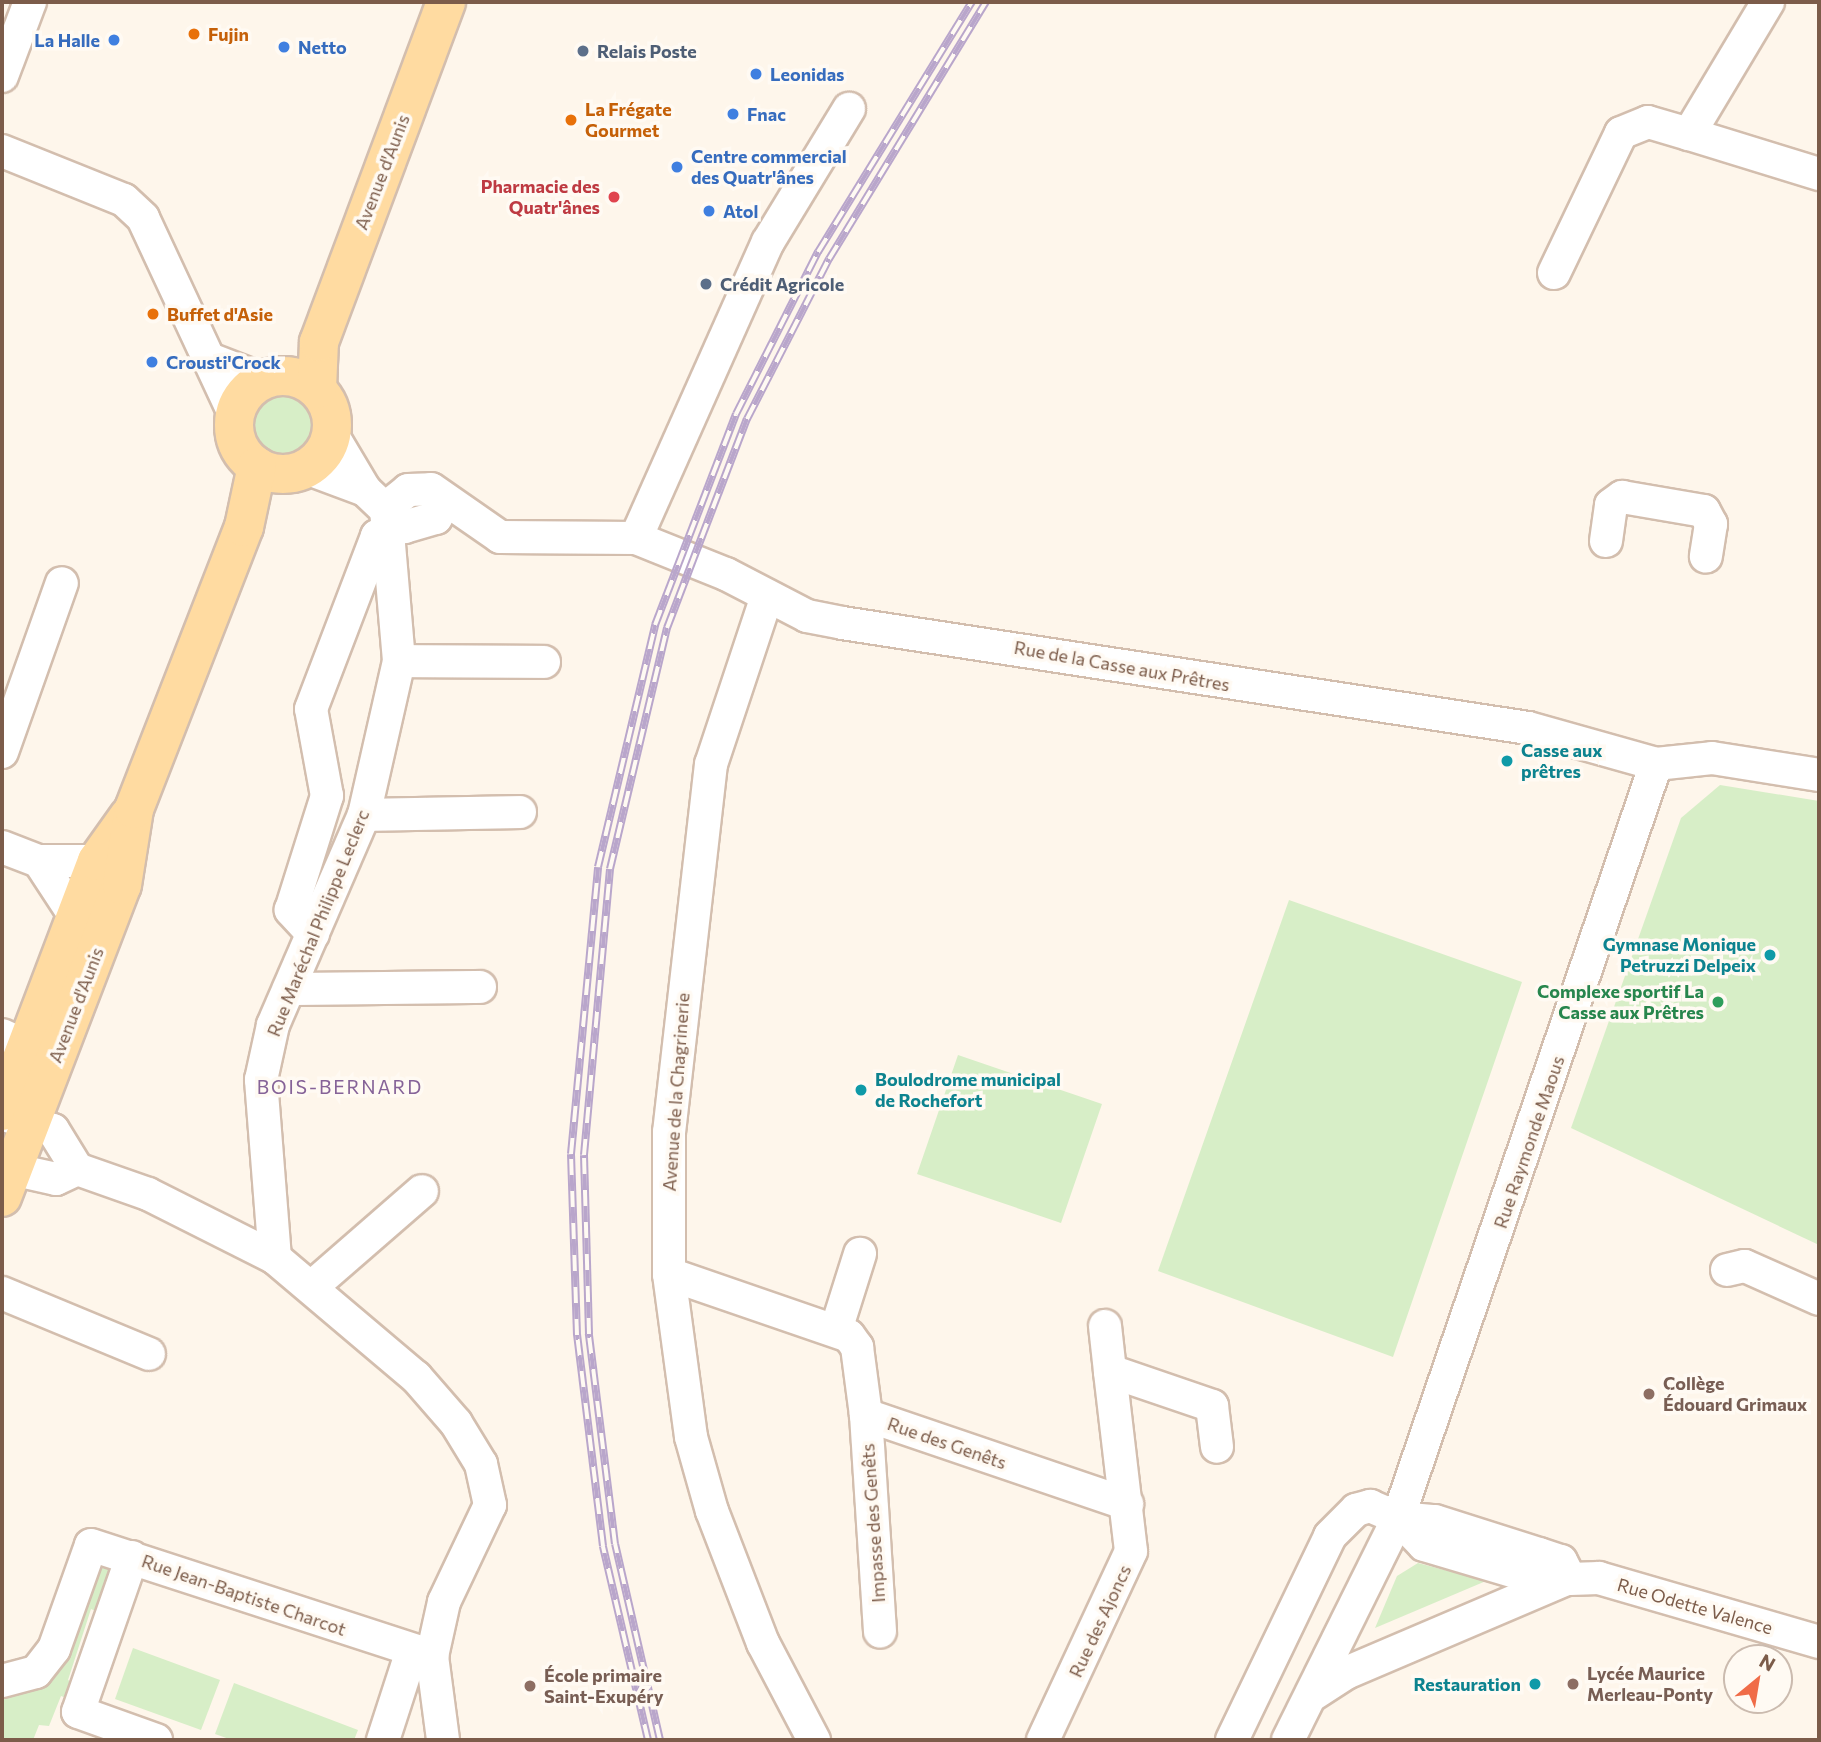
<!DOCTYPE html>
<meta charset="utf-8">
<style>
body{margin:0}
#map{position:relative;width:1821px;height:1742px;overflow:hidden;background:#fef6eb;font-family:Commissioner,sans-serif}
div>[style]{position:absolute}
.green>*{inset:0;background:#d7eec7}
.round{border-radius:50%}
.roads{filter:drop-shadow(2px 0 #d3beae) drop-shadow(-2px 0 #d3beae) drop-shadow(0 2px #d3beae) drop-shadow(0 -2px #d3beae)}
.minor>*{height:32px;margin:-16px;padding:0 16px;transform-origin:16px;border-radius:16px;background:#fff}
.major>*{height:38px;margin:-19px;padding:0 19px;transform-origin:19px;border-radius:19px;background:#ffdba1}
.major>.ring{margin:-19px;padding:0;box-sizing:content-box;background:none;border:38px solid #ffdba1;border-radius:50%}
.rail>*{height:8px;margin-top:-4px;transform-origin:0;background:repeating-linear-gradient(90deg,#fffaf3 0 16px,#b9a6cb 0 32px);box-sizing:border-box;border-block:2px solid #b9a6cb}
.dots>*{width:19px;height:19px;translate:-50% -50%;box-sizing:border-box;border:4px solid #fffaf3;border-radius:50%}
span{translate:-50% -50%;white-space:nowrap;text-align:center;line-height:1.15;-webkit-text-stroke:7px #fffaf3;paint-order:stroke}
.food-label{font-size:18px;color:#c56008;font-weight:700}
.left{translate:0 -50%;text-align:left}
.shop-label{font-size:18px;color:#366cbe;font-weight:700}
.right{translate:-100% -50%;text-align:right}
.service-label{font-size:18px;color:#4e5e75;font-weight:700}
.street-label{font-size:18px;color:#7c5c4a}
.health-label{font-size:18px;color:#be3a42;font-weight:700}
.culture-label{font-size:18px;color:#0d838f;font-weight:700}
.leisure-label{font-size:18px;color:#27864d;font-weight:700}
.education-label{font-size:18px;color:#785e54;font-weight:700}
.neighbourhood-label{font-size:19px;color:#866398;letter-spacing:2px}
.frame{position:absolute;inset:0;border:4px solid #7c5c4a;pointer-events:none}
.north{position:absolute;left:1723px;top:1644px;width:70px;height:70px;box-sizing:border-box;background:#fffaf3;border:2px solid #cbbbaf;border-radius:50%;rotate:30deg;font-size:19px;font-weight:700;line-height:28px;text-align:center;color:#7c5c4a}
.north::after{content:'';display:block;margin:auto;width:24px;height:32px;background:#f06c48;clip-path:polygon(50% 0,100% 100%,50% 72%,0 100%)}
</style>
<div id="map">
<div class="green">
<div class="round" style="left:244px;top:387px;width:70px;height:70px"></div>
<div style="clip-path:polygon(1720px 785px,1819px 801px,1819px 1245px,1571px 1128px,1681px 818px)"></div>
<div style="clip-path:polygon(1289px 900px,1522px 982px,1393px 1357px,1158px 1271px)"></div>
<div style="clip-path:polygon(958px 1055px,1102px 1104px,1061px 1223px,917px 1174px)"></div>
<div style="clip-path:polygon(91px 1562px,115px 1562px,105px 1615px,91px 1609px,68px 1680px,79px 1686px,74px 1701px,61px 1696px,49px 1726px,39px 1725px,33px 1740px,2px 1740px,2px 1695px,20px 1685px)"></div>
<div style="clip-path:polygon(1418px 1563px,1486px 1581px,1375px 1628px,1397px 1576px)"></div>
<div style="clip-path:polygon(133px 1648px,220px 1680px,201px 1730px,115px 1699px)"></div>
<div style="clip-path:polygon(234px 1683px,358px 1730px,354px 1740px,232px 1740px,215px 1734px)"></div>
</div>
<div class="roads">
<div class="minor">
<div style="left:2px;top:76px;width:79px;rotate:-69.3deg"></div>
<div style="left:1689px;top:134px;width:136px;rotate:17.1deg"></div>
<div style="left:2px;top:151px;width:131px;rotate:21.9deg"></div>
<div style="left:124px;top:200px;width:26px;rotate:43deg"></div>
<div style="left:143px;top:218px;width:217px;rotate:65deg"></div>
<div style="left:1554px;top:273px;width:155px;rotate:-64.4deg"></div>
<div style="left:1621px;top:133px;width:29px;rotate:-22deg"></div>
<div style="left:1648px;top:122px;width:43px;rotate:16.3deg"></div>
<div style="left:1689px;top:134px;width:154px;rotate:-59.1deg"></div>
<div style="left:212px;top:360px;width:56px;rotate:21deg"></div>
<div style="left:331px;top:433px;width:66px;rotate:59.2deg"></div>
<div style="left:365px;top:490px;width:54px;rotate:43.5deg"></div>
<div style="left:404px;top:527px;width:33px;rotate:-16deg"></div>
<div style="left:436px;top:518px;width:17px;rotate:-62deg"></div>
<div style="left:306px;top:468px;width:63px;rotate:20.4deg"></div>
<div style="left:386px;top:508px;width:28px;rotate:-39deg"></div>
<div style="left:408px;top:490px;width:23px;rotate:-2deg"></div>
<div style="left:431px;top:489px;width:84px;rotate:34.8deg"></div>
<div style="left:500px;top:537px;width:136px;rotate:0.4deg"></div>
<div style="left:636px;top:538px;width:97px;rotate:21.8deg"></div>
<div style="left:726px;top:574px;width:91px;rotate:27.4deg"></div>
<div style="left:807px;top:616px;width:36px;rotate:11deg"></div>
<div style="left:842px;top:623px;width:694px;rotate:8.7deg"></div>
<div style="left:1528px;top:728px;width:133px;rotate:15.7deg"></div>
<div style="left:1656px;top:764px;width:56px;rotate:-6.1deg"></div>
<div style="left:1712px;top:758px;width:108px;rotate:9deg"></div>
<div style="left:636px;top:538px;width:324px;rotate:-66deg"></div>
<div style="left:768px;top:242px;width:156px;rotate:-58.7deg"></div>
<div style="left:1606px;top:541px;width:36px;rotate:-82deg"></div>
<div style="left:1611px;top:505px;width:14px;rotate:-36deg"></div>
<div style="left:1622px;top:497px;width:83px;rotate:9.7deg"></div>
<div style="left:1704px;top:511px;width:15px;rotate:62deg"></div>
<div style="left:1711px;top:524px;width:33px;rotate:99deg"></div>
<div style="left:767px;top:596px;width:177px;rotate:108.4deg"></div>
<div style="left:711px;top:764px;width:370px;rotate:96.5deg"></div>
<div style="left:669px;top:1132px;width:142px;rotate:90deg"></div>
<div style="left:669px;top:1274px;width:164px;rotate:82.3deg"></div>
<div style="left:691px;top:1437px;width:77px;rotate:74.2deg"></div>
<div style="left:712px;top:1511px;width:142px;rotate:68.9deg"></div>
<div style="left:763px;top:1643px;width:110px;rotate:62.3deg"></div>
<div style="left:399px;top:661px;width:145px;rotate:0.4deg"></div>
<div style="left:2px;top:752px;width:179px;rotate:-70.5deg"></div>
<div style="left:364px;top:815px;width:156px;rotate:-1.1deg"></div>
<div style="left:2px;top:847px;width:40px;rotate:21deg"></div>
<div style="left:39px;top:861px;width:58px"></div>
<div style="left:97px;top:861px;width:23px;rotate:43deg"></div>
<div style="left:39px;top:861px;width:69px;rotate:56.8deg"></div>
<div style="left:313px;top:934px;width:33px;rotate:-133deg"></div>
<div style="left:291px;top:910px;width:120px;rotate:-72.5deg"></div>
<div style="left:327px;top:796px;width:88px;rotate:-100.4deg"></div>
<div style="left:311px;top:709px;width:185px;rotate:-69.1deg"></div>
<div style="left:377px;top:536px;width:12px;rotate:-14deg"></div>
<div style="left:289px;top:989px;width:191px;rotate:-0.6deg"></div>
<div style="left:2px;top:1035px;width:29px;rotate:25deg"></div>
<div style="left:7px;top:1116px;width:48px;rotate:16.9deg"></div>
<div style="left:53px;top:1130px;width:46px;rotate:58.4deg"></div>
<div style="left:77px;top:1169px;width:75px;rotate:19.4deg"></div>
<div style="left:148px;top:1194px;width:142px;rotate:26.7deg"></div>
<div style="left:275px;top:1258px;width:185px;rotate:40.2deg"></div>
<div style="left:416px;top:1377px;width:61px;rotate:49deg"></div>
<div style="left:456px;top:1423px;width:48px;rotate:58.6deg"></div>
<div style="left:481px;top:1464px;width:42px;rotate:77.6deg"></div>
<div style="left:490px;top:1505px;width:107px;rotate:115.4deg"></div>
<div style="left:444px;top:1602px;width:55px;rotate:102.5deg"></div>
<div style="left:432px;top:1656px;width:85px;rotate:82.5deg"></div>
<div style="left:2px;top:1167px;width:55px;rotate:12.5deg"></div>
<div style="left:56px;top:1179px;width:23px;rotate:-25deg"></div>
<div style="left:275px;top:1258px;width:179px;rotate:-94.5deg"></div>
<div style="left:261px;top:1080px;width:56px;rotate:-77.7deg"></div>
<div style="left:273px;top:1025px;width:229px;rotate:-66.6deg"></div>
<div style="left:364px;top:815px;width:158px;rotate:-77.2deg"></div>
<div style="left:399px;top:661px;width:154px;rotate:-94.9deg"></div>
<div style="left:1727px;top:1270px;width:18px;rotate:-13deg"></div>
<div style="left:1745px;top:1266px;width:81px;rotate:24deg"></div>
<div style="left:669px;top:1274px;width:190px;rotate:19deg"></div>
<div style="left:849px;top:1336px;width:14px;rotate:54deg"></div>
<div style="left:857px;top:1347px;width:69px;rotate:82.5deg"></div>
<div style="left:866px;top:1415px;width:276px;rotate:18.8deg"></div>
<div style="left:314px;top:1285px;width:143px;rotate:-41deg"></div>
<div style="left:2px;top:1293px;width:159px;rotate:22.5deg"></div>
<div style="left:1105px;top:1326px;width:45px;rotate:83.7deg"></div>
<div style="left:836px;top:1330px;width:80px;rotate:-72.5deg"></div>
<div style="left:866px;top:1415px;width:217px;rotate:86.3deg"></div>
<div style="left:1398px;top:1518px;width:37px;rotate:46deg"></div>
<div style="left:1424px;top:1545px;width:123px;rotate:16.5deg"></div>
<div style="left:1542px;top:1580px;width:57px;rotate:-2deg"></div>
<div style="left:1599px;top:1578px;width:229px;rotate:16.2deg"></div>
<div style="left:132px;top:1557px;width:164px;rotate:109.2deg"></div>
<div style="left:78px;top:1712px;width:83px;rotate:19.7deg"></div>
<div style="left:2px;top:1681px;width:35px;rotate:-15deg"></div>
<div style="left:36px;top:1672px;width:29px;rotate:-52deg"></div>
<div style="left:54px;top:1649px;width:110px;rotate:-70.4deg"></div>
<div style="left:91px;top:1545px;width:359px;rotate:18deg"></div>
<div style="left:1312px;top:1695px;width:40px;rotate:-32.9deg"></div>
<div style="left:1346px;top:1673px;width:237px;rotate:-23.1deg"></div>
<div style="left:383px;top:1740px;width:94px;rotate:-72deg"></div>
<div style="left:1043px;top:1740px;width:208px;rotate:-65deg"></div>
<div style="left:1131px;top:1551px;width:181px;rotate:-96.7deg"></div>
<div style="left:1110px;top:1371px;width:108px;rotate:18.9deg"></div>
<div style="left:1212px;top:1406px;width:41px;rotate:83deg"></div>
<div style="left:1232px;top:1740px;width:226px;rotate:-64.3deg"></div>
<div style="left:1330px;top:1536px;width:37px;rotate:-45deg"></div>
<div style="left:1356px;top:1510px;width:15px;rotate:-16deg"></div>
<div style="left:1370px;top:1506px;width:30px;rotate:23deg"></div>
<div style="left:1398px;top:1518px;width:37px;rotate:5deg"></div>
<div style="left:1435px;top:1521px;width:109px;rotate:17.6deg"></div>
<div style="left:1539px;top:1554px;width:23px;rotate:18deg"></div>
<div style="left:1561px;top:1561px;width:18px;rotate:63deg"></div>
<div style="left:1288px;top:1740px;width:248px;rotate:-63.6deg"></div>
<div style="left:1398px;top:1518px;width:797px;rotate:-71.11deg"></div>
</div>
<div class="major">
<div class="ring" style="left:234px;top:376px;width:60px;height:60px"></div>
<div style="left:317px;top:389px;width:47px;rotate:-87.6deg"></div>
<div style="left:319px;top:342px;width:363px;rotate:-69.5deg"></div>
<div style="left:2px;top:1111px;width:267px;rotate:-69.2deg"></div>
<div style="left:97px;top:861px;width:55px;rotate:-54.6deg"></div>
<div style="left:2px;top:1197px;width:334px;rotate:-69deg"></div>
<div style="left:122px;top:885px;width:77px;rotate:-81deg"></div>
<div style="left:134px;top:809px;width:303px;rotate:-68.7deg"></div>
<div style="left:244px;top:527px;width:62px;rotate:-78deg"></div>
</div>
</div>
<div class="rail">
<div style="left:648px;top:1740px;width:199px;rotate:-103.1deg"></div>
<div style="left:603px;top:1546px;width:213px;rotate:-97deg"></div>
<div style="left:577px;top:1335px;width:181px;rotate:-91.9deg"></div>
<div style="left:571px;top:1154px;width:288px;rotate:-84.6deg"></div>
<div style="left:598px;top:867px;width:249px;rotate:-76.7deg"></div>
<div style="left:655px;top:625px;width:226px;rotate:-69deg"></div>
<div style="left:736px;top:414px;width:182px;rotate:-63.2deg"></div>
<div style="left:818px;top:252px;width:294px;rotate:-58.4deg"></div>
<div style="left:660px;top:1740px;width:201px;rotate:-102.9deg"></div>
<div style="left:615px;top:1544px;width:212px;rotate:-97.1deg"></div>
<div style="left:589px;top:1334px;width:179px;rotate:-91.6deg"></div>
<div style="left:584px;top:1155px;width:287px;rotate:-84.8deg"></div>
<div style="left:610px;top:869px;width:248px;rotate:-76.7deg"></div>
<div style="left:667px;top:628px;width:224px;rotate:-69.1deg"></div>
<div style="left:747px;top:419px;width:180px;rotate:-62.9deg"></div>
<div style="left:829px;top:259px;width:301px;rotate:-58.6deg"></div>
</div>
<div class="dots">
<div style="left:194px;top:34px;background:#e8710a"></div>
<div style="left:114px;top:40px;background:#3f7fe0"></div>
<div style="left:284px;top:47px;background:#3f7fe0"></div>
<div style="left:583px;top:51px;background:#5c6f8a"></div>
<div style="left:756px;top:74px;background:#3f7fe0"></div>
<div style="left:733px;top:114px;background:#3f7fe0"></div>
<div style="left:571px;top:120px;background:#e8710a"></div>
<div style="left:677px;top:167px;background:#3f7fe0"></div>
<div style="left:614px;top:197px;background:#e0444e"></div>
<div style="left:709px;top:211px;background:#3f7fe0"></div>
<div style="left:706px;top:284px;background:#5c6f8a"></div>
<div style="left:153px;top:314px;background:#e8710a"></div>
<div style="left:152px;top:362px;background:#3f7fe0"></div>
<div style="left:1507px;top:761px;background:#0f9aa8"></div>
<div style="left:1770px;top:955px;background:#0f9aa8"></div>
<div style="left:1718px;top:1002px;background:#2e9e5b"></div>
<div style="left:861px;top:1090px;background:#0f9aa8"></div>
<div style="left:1649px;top:1394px;background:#8d6e63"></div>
<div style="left:1535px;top:1684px;background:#0f9aa8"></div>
<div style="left:1573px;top:1684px;background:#8d6e63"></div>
<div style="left:530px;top:1686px;background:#8d6e63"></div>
</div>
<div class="food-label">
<span class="left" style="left:208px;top:34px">Fujin</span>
<span class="left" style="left:585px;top:120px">La Frégate<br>Gourmet</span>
<span class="left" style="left:167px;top:314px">Buffet d'Asie</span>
</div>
<div class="shop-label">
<span class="right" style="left:100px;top:40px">La Halle</span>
<span class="left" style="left:298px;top:47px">Netto</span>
<span class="left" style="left:770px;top:74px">Leonidas</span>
<span class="left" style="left:747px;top:114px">Fnac</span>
<span class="left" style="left:691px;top:167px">Centre commercial<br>des Quatr'ânes</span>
<span class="left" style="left:723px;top:211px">Atol</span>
<span class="left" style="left:166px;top:362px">Crousti'Crock</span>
</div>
<div class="service-label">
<span class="left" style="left:597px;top:51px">Relais Poste</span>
<span class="left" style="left:720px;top:284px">Crédit Agricole</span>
</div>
<div class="street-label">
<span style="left:382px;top:172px;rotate:-69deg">Avenue d'Aunis</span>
<span style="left:1122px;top:666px;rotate:10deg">Rue de la Casse aux Prêtres</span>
<span style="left:318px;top:923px;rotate:-68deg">Rue Maréchal Philippe Leclerc</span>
<span style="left:76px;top:1005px;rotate:-69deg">Avenue d'Aunis</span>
<span style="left:676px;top:1092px;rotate:-86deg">Avenue de la Chagrinerie</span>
<span style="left:1529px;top:1142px;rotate:-71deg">Rue Raymonde Maous</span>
<span style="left:947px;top:1443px;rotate:19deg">Rue des Genêts</span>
<span style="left:873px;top:1523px;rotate:-94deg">Impasse des Genêts</span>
<span style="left:244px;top:1595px;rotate:19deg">Rue Jean-Baptiste Charcot</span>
<span style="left:1695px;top:1606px;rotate:16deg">Rue Odette Valence</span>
<span style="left:1100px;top:1621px;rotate:-65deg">Rue des Ajoncs</span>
</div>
<div class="health-label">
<span class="right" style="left:600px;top:197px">Pharmacie des<br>Quatr'ânes</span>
</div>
<div class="culture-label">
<span class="left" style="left:1521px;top:761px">Casse aux<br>prêtres</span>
<span class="right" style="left:1756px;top:955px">Gymnase Monique<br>Petruzzi Delpeix</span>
<span class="left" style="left:875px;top:1090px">Boulodrome municipal<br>de Rochefort</span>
<span class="right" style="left:1521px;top:1684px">Restauration</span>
</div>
<div class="leisure-label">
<span class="right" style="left:1704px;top:1002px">Complexe sportif La<br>Casse aux Prêtres</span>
</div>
<div class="education-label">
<span class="left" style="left:1663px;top:1394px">Collège<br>Édouard Grimaux</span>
<span class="left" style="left:1587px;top:1684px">Lycée Maurice<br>Merleau-Ponty</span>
<span class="left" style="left:544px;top:1686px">École primaire<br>Saint-Exupéry</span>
</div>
<div class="neighbourhood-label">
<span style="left:340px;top:1087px">BOIS-BERNARD</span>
</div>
<div class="frame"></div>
<div class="north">N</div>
</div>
